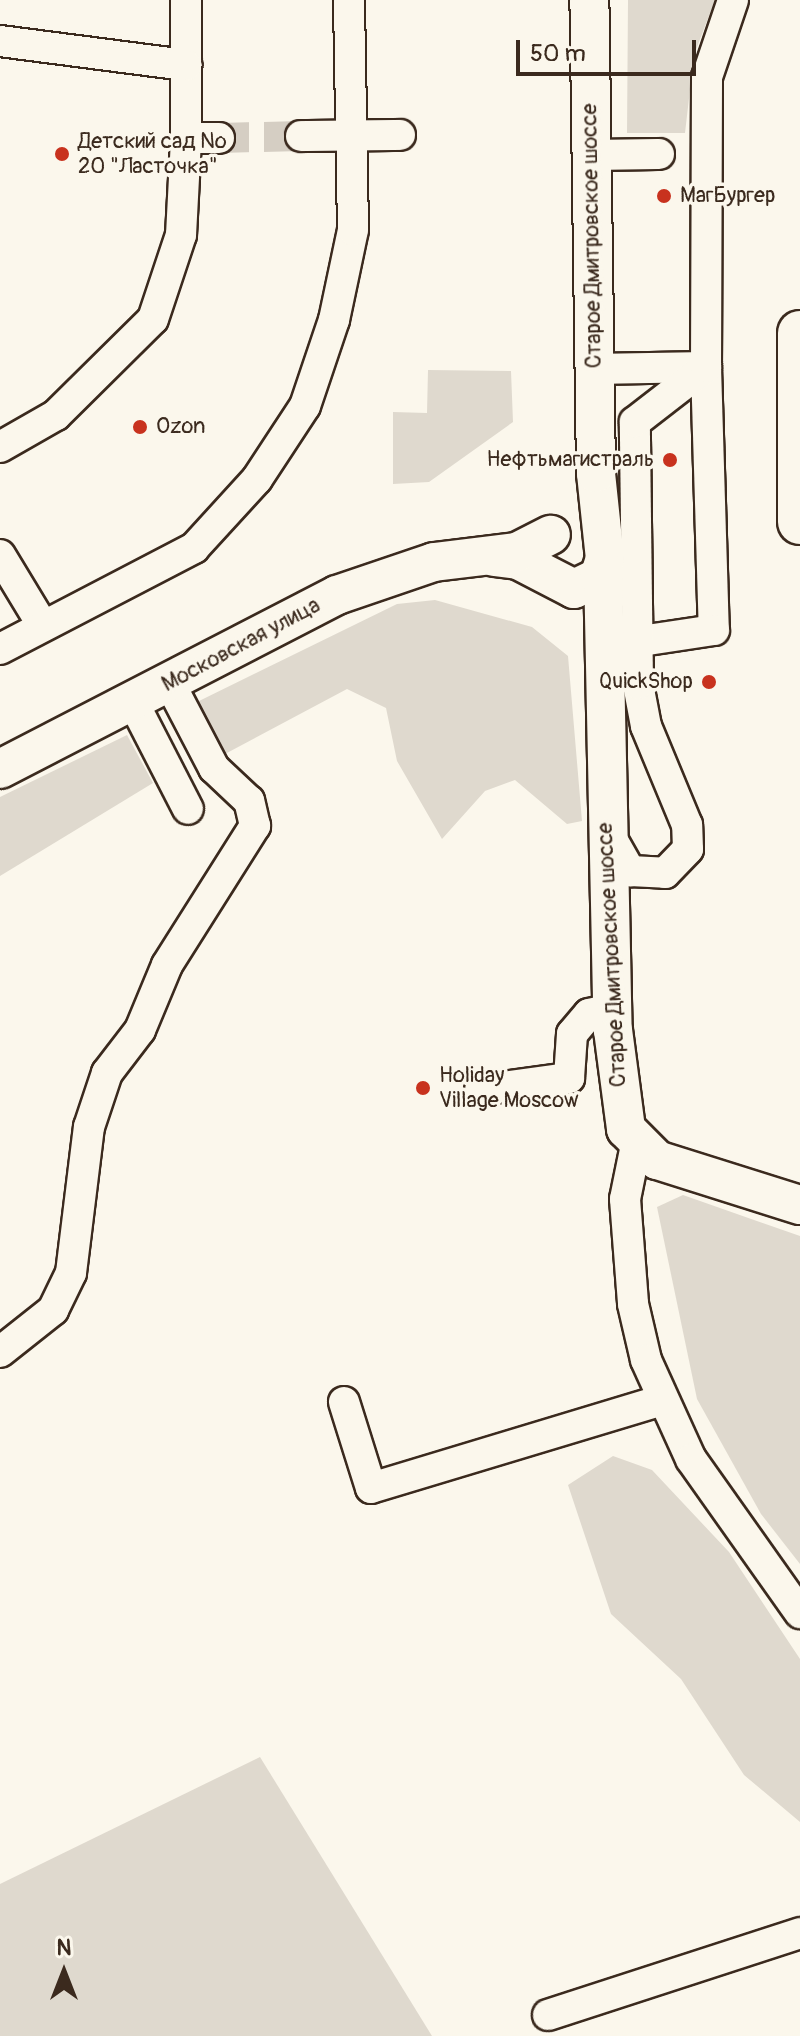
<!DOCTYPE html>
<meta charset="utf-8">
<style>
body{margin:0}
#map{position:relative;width:800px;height:2036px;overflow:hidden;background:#fbf7ec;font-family:Pangolin,sans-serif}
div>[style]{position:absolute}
.green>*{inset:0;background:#dfd9ce}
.minor-tunnel>*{height:30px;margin-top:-15px;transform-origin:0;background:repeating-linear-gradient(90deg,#d5cec3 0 30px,transparent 0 45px)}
.roads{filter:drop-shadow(2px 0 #3b2a1e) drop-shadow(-2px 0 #3b2a1e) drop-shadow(0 2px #3b2a1e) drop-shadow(0 -2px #3b2a1e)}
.minor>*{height:30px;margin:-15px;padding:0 15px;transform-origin:15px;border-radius:15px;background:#fbf7ec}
.major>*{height:38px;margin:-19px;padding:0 19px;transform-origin:19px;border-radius:19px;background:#fbf7ec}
.highway>*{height:44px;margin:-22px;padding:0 22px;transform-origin:22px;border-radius:22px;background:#fbf7ec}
.dots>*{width:22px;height:22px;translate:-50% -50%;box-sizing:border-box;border:4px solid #fbf7ec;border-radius:50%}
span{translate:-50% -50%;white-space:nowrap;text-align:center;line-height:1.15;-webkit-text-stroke:7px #fbf7ec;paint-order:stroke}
.poi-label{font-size:22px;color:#3b2a1e}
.left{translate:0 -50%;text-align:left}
.right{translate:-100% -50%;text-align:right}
.street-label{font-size:22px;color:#3b2a1e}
.north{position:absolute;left:24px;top:1932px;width:80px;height:80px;-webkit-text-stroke:6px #fbf7ec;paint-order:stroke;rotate:0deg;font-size:22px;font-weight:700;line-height:32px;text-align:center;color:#3b2a1e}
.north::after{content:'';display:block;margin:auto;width:28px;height:36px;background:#3b2a1e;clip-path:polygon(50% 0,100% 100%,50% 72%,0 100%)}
.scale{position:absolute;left:516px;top:40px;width:180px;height:36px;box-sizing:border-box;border:4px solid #3b2a1e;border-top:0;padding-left:10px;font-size:24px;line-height:28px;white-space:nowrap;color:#3b2a1e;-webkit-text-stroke:6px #fbf7ec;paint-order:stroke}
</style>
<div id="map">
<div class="green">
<div style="clip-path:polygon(628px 0,715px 0,694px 55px,685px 133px,627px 133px)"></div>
<div style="clip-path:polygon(428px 370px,511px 371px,513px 422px,429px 482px,393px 484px,393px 412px,427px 413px)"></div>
<div style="clip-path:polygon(435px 600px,532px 627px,568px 656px,582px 821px,567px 824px,515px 780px,485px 791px,442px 839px,397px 761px,386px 708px,347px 689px,225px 754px,197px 702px,397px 604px)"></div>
<div style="clip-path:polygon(127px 735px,153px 783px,0 876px,0 797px)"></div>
<div style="clip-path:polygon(683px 1195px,800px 1236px,800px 1564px,761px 1514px,697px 1399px,657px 1207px)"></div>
<div style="clip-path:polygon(613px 1456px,652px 1470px,729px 1552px,800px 1659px,800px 1822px,744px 1775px,681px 1679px,611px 1614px,568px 1485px)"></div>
<div style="clip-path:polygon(260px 1757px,432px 2036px,0 2036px,0 1884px)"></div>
</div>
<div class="minor-tunnel">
<div style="left:219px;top:138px;width:82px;rotate:-1.4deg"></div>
</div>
<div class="roads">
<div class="minor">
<div style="left:186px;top:0;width:138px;rotate:90deg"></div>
<div style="left:186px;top:138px;width:33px"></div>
<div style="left:0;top:41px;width:188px;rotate:7.4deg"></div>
<div style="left:301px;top:136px;width:99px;rotate:-0.6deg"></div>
<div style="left:591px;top:155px;width:68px;rotate:-0.8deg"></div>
<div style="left:593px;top:369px;width:113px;rotate:-1deg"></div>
<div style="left:706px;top:367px;width:263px;rotate:88.3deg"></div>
<div style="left:714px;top:630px;width:80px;rotate:171.4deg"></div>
<div style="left:0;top:447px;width:64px;rotate:-29.7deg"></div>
<div style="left:56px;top:415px;width:136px;rotate:-44.7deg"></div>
<div style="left:153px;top:319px;width:89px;rotate:-71.6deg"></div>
<div style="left:181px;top:235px;width:97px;rotate:-87deg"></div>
<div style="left:0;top:555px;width:83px;rotate:58.8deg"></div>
<div style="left:0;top:649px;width:219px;rotate:-27.5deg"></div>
<div style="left:194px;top:548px;width:93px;rotate:-47.6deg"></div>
<div style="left:257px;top:479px;width:87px;rotate:-56.7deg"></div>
<div style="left:305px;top:406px;width:91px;rotate:-71.4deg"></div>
<div style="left:334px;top:320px;width:92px;rotate:-78.1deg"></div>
<div style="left:353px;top:230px;width:230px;rotate:-91deg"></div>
<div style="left:133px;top:702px;width:120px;rotate:62.8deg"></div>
<div style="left:609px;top:834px;width:43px;rotate:60.4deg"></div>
<div style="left:630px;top:871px;width:35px;rotate:3deg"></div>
<div style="left:665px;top:873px;width:33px;rotate:-46deg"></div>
<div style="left:688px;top:849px;width:24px;rotate:-92deg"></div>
<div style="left:687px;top:825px;width:107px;rotate:-112.5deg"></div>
<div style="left:646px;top:726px;width:43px;rotate:-100.8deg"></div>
<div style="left:638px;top:684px;width:262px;rotate:-90.7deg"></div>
<div style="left:635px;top:422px;width:90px;rotate:-37.8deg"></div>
<div style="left:706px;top:367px;width:290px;rotate:-89.8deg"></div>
<div style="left:707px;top:77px;width:81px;rotate:-71.3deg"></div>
<div style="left:480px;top:1090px;width:90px;rotate:-7.7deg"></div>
<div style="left:569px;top:1078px;width:44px;rotate:-86.1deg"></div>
<div style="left:572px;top:1034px;width:26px;rotate:-50deg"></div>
<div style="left:589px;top:1014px;width:24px;rotate:-12deg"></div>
<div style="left:636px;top:1145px;width:55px;rotate:101.5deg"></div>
<div style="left:625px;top:1199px;width:105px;rotate:85.6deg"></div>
<div style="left:633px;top:1304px;width:57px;rotate:76.9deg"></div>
<div style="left:646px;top:1360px;width:109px;rotate:65.6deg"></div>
<div style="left:691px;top:1459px;width:189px;rotate:54.7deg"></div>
<div style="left:0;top:1352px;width:68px;rotate:-38.4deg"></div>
<div style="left:53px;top:1310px;width:41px;rotate:-64.1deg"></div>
<div style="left:71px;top:1273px;width:147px;rotate:-83deg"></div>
<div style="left:89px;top:1127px;width:57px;rotate:-71.6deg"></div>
<div style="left:107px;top:1073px;width:54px;rotate:-52.5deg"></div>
<div style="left:140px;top:1030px;width:70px;rotate:-67.4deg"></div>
<div style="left:167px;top:965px;width:165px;rotate:-57.7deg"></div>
<div style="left:255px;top:826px;width:26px;rotate:-103deg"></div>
<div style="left:249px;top:801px;width:48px;rotate:-136.7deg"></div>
<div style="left:214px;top:768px;width:97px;rotate:-117.6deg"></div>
<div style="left:344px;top:1402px;width:90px;rotate:72.6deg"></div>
<div style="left:371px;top:1488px;width:304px;rotate:-16.8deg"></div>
<div style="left:548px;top:2015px;width:265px;rotate:-18deg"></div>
</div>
<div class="major">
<div style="left:494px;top:557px;width:24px;rotate:7deg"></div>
<div style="left:518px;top:560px;width:63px;rotate:27.4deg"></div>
<div style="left:574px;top:589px;width:28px;rotate:-26deg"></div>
<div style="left:599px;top:577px;width:19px;rotate:-72deg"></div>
<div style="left:605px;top:559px;width:86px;rotate:-96deg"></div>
<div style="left:596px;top:473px;width:473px;rotate:-90.8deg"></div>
<div style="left:603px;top:569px;width:461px;rotate:88.8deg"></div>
<div style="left:613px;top:1030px;width:100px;rotate:82.5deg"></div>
<div style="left:626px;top:1129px;width:44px;rotate:45deg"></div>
<div style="left:657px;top:1160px;width:150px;rotate:17.5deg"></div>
<div style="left:0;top:769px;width:379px;rotate:-27.3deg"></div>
<div style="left:337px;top:595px;width:102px;rotate:-18.8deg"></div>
<div style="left:434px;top:562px;width:84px;rotate:-6.9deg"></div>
<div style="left:517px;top:552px;width:38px;rotate:-27deg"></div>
</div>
<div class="highway">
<div style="left:800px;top:333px;width:189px;rotate:90deg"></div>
</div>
</div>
<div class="dots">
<div style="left:62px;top:154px;background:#c8321e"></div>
<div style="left:664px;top:196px;background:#c8321e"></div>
<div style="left:140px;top:427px;background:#c8321e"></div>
<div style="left:670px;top:460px;background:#c8321e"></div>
<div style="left:709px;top:682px;background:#c8321e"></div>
<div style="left:423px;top:1088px;background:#c8321e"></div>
</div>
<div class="poi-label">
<span class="left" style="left:78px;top:154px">Детский сад №<br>20 "Ласточка"</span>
<span class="left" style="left:680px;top:196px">МагБургер</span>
<span class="left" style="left:156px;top:427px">Ozon</span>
<span class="right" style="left:654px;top:460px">Нефтьмагистраль</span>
<span class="right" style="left:693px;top:682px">QuickShop</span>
<span class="left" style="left:439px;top:1088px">Holiday<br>Village Moscow</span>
</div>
<div class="street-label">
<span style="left:592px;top:236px;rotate:-91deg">Старое Дмитровское шоссе</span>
<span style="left:241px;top:645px;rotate:-28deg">Московская улица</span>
<span style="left:612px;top:955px;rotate:-93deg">Старое Дмитровское шоссе</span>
</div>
<div class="north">N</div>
<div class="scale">50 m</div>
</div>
